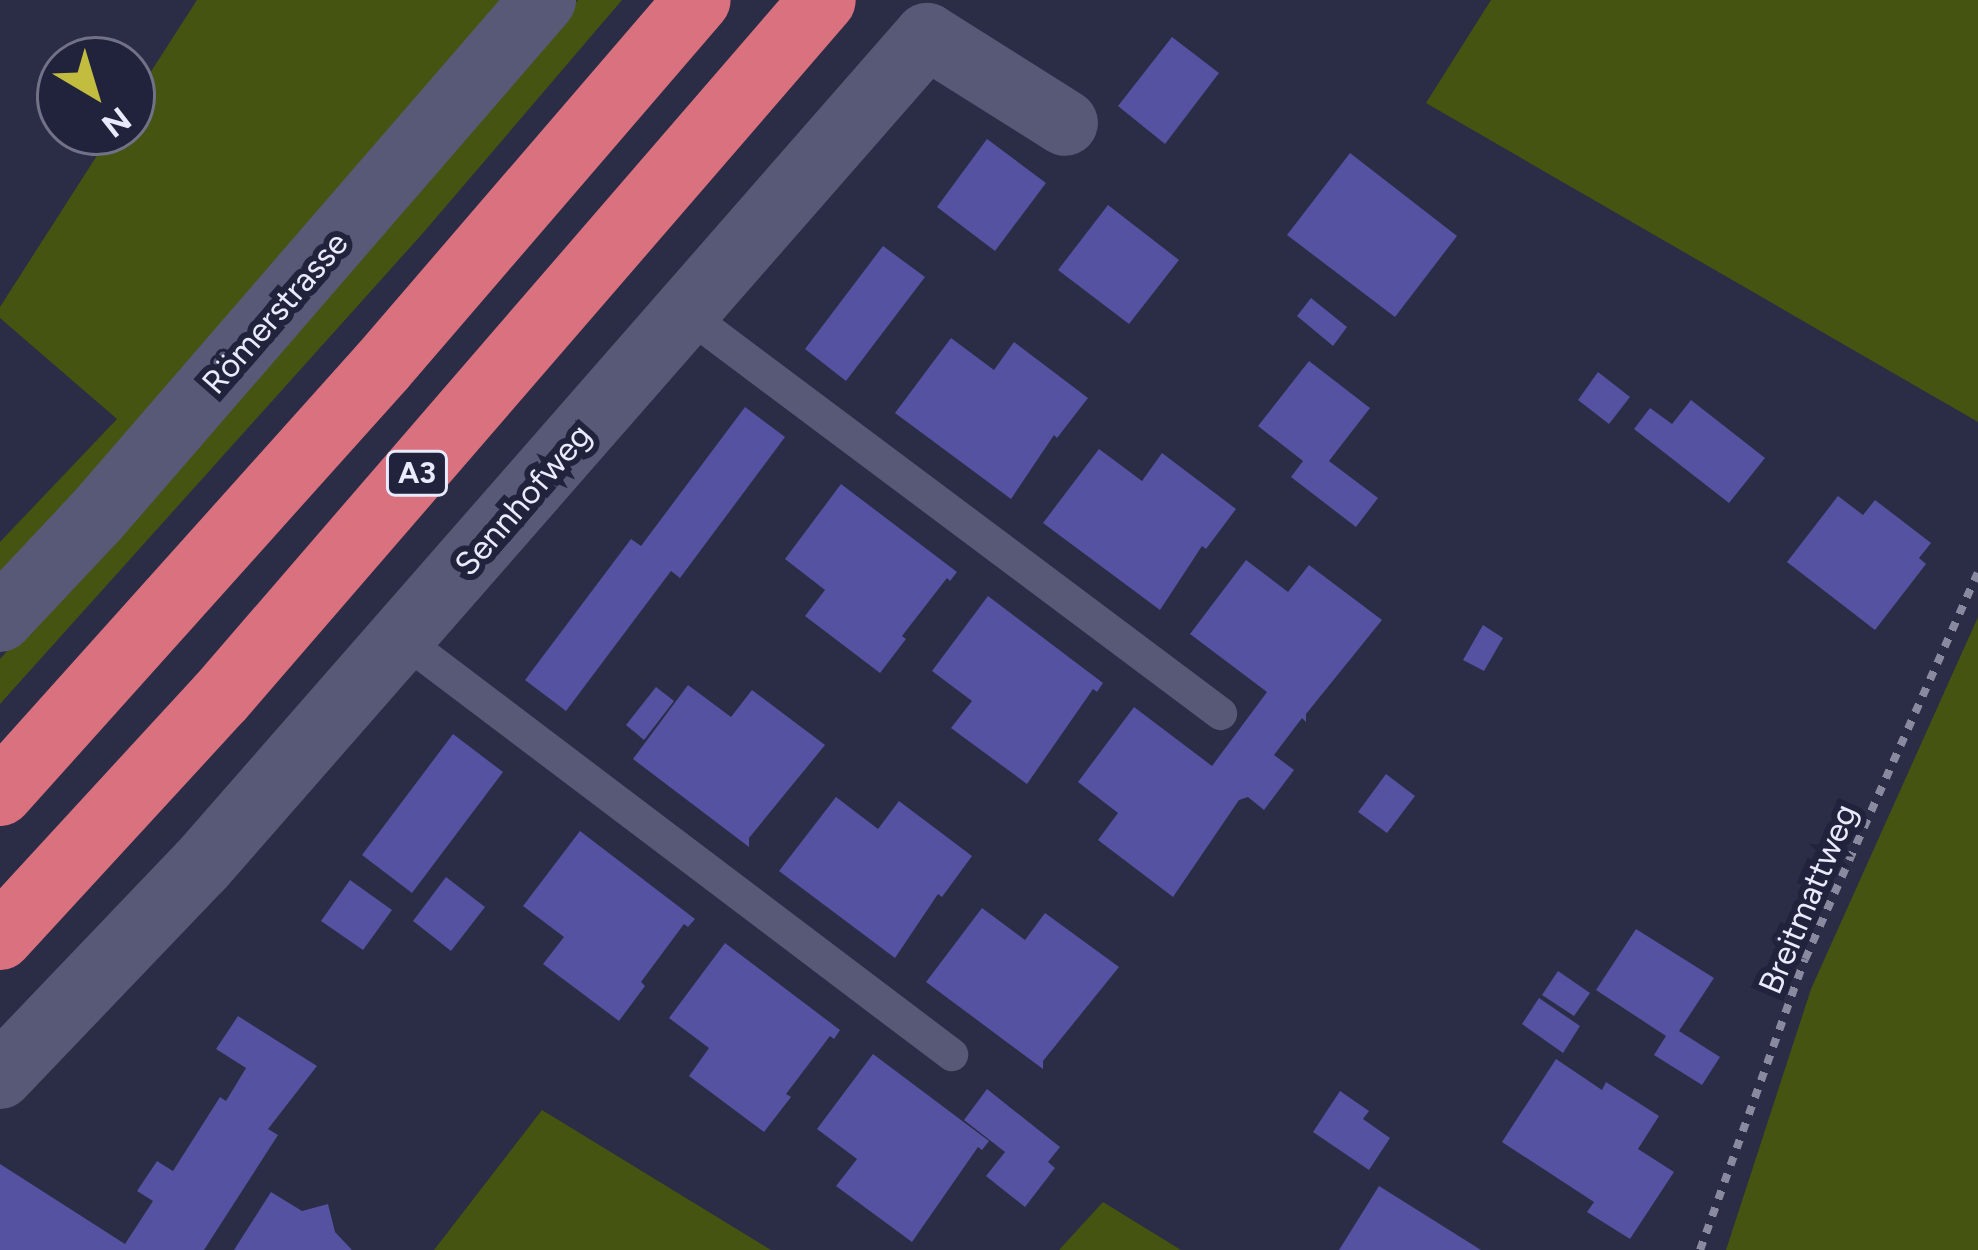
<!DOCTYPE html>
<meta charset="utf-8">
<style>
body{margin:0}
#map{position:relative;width:1978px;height:1250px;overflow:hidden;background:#2b2c45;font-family:Figtree,sans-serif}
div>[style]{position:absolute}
.green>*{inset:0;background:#465411}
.building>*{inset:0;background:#5452a1}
.path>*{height:8px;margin-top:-4px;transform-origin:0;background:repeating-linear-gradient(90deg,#898aa0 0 9px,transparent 0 18px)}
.service>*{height:33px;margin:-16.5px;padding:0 16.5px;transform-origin:16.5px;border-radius:16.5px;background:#575976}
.minor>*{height:66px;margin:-33px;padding:0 33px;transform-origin:33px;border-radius:33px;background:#575976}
.motorway>*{height:66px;margin:-33px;padding:0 33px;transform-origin:33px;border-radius:33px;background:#d9717f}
span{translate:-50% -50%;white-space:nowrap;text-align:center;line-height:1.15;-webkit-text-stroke:12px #21223b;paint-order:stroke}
.shield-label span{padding:3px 9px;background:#21223b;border:3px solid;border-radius:9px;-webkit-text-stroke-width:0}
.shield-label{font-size:30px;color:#e9eafc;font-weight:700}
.street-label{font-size:33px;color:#e9eafc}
.north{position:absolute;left:36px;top:36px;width:120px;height:120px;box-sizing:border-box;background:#21223b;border:3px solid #717288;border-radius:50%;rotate:142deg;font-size:33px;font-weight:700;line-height:48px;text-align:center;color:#e9eafc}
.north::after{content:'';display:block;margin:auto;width:42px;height:54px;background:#c2bd3f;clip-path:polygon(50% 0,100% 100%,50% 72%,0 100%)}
</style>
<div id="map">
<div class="green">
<div style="clip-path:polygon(197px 0,509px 0,132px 436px,0 572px,0 542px,117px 419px,0 318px,0 307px,112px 132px,132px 132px,132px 101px)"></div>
<div style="clip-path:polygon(578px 0,622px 0,423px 233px,0 704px,0 659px,398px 212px)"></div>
<div style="clip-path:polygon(1491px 0,1978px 0,1978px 422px,1426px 103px)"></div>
<div style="clip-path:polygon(1978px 617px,1978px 1250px,1726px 1250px,1811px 989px)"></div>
<div style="clip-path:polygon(542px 1110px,771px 1250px,434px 1250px)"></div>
<div style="clip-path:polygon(1103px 1202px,1181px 1250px,1059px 1250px)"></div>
</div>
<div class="building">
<div style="clip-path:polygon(1172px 37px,1219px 73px,1165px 144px,1118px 106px)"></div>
<div style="clip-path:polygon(987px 139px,1046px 183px,995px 251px,937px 207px)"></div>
<div style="clip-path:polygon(1350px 153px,1457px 236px,1395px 317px,1287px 235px)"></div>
<div style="clip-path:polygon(1108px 205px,1179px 260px,1129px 324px,1058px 270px)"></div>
<div style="clip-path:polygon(883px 246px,925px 277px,846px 381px,805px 349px)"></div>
<div style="clip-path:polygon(1311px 298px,1347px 327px,1333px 346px,1297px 316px)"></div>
<div style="clip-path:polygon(951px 338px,994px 370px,1014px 342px,1088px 398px,1057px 438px,1054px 435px,1011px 499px,895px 413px)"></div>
<div style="clip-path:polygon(1309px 361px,1370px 408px,1329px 461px,1378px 498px,1356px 527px,1291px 477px,1303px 461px,1258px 426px)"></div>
<div style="clip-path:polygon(1598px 372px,1630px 397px,1609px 424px,1578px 400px)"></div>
<div style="clip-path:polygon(1691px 400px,1765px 458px,1729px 503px,1634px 429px,1650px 408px,1672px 424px)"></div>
<div style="clip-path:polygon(745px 407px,785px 437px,680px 578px,671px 571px,566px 711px,525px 680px,631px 539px,641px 546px)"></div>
<div style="clip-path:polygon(1099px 449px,1142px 481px,1162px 453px,1236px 509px,1206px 549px,1202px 546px,1160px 610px,1043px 523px)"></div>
<div style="clip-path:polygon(841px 484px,957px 572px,950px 581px,947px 578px,902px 636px,906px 639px,880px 673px,805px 616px,825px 590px,785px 559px)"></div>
<div style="clip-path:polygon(1838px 496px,1863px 515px,1875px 500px,1931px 543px,1919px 558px,1926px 564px,1875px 630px,1787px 562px)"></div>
<div style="clip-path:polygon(1246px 560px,1288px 592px,1309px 565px,1382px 620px,1306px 714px,1306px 722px,1302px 718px,1274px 755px,1294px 770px,1264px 810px,1248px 797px,1239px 800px,1173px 897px,1098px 840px,1118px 813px,1078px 782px,1134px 707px,1212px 766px,1267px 692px,1190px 634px)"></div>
<div style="clip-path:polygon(988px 596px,1103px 683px,1097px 692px,1093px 689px,1027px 784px,951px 728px,972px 701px,932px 671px)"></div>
<div style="clip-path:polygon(1483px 625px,1503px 638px,1484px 671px,1463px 660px)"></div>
<div style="clip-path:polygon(688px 685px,731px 717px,752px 690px,825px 745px,749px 838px,749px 847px,633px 759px)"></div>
<div style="clip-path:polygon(656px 687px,674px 701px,644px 740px,626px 725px)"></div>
<div style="clip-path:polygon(453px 734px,503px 772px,412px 893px,362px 855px)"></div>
<div style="clip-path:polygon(1386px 774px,1415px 796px,1387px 833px,1358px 812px)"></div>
<div style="clip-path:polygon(836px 797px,878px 829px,899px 801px,972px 856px,942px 897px,938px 894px,895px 958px,779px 871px)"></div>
<div style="clip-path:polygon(580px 831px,695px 919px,688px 927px,684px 924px,641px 982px,645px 986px,619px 1021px,543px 964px,564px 937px,523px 906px)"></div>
<div style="clip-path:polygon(446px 877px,485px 907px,451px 951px,413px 921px)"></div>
<div style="clip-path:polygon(350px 880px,392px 910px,363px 950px,321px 921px)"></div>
<div style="clip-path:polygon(982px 908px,1025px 940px,1045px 913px,1119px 967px,1043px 1061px,1043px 1069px,926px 982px)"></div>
<div style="clip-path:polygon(1636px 929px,1714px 978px,1679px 1031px,1720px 1057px,1702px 1085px,1654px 1055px,1666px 1036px,1596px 990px)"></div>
<div style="clip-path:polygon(725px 943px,840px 1030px,834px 1039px,830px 1036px,786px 1094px,791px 1097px,764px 1132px,689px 1076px,709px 1048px,669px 1018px)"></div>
<div style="clip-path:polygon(1558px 971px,1590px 993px,1574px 1016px,1542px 995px)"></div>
<div style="clip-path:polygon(1539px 998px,1580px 1026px,1563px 1053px,1522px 1024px)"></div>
<div style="clip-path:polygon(238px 1016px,317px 1066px,268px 1129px,278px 1135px,204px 1250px,0 1250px,0 1164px,125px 1244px,153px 1201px,137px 1191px,157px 1161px,173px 1171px,220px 1097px,226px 1101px,246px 1068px,216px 1049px)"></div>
<div style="clip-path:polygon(873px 1054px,989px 1141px,982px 1150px,978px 1147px,912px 1242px,836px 1186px,857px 1159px,817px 1129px)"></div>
<div style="clip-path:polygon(1556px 1059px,1602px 1090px,1606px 1082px,1659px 1116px,1638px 1149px,1674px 1172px,1630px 1239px,1587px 1212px,1594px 1202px,1502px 1142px)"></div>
<div style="clip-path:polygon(987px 1089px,1060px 1147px,1048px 1162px,1055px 1168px,1025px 1207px,986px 1176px,1005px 1152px,964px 1120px)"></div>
<div style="clip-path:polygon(1340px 1091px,1369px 1111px,1363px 1119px,1390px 1138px,1369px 1170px,1313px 1132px)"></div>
<div style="clip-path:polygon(1379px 1186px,1481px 1250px,1339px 1250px)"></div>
<div style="clip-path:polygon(271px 1192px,302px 1211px,328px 1204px,335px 1232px,352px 1250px,234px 1250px)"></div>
</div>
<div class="path">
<div style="left:1700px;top:1250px;width:309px;rotate:-70.2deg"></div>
<div style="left:1805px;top:959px;width:423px;rotate:-65.9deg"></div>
</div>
<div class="service">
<div style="left:687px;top:314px;width:666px;rotate:36.82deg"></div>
<div style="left:401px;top:638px;width:690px;rotate:37.1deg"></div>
</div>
<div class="minor">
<div style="left:0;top:619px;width:139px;rotate:-46.8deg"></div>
<div style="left:95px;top:518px;width:685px;rotate:-49.14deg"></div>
<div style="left:0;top:1076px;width:291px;rotate:-46.3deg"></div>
<div style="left:201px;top:866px;width:1103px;rotate:-48.82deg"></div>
<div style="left:927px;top:36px;width:163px;rotate:32.2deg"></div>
</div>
<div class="motorway">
<div style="left:0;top:793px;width:572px;rotate:-48.12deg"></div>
<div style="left:382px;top:367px;width:484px;rotate:-49.3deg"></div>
<div style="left:0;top:937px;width:325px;rotate:-47.4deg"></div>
<div style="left:220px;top:698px;width:922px;rotate:-49.18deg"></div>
</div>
<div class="shield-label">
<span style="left:417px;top:473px">A3</span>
</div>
<div class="street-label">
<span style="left:275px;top:313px;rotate:-49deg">Römerstrasse</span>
<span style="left:523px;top:500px;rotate:-49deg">Sennhofweg</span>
<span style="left:1808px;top:899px;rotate:-67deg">Breitmattweg</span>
</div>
<div class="north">N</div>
</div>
